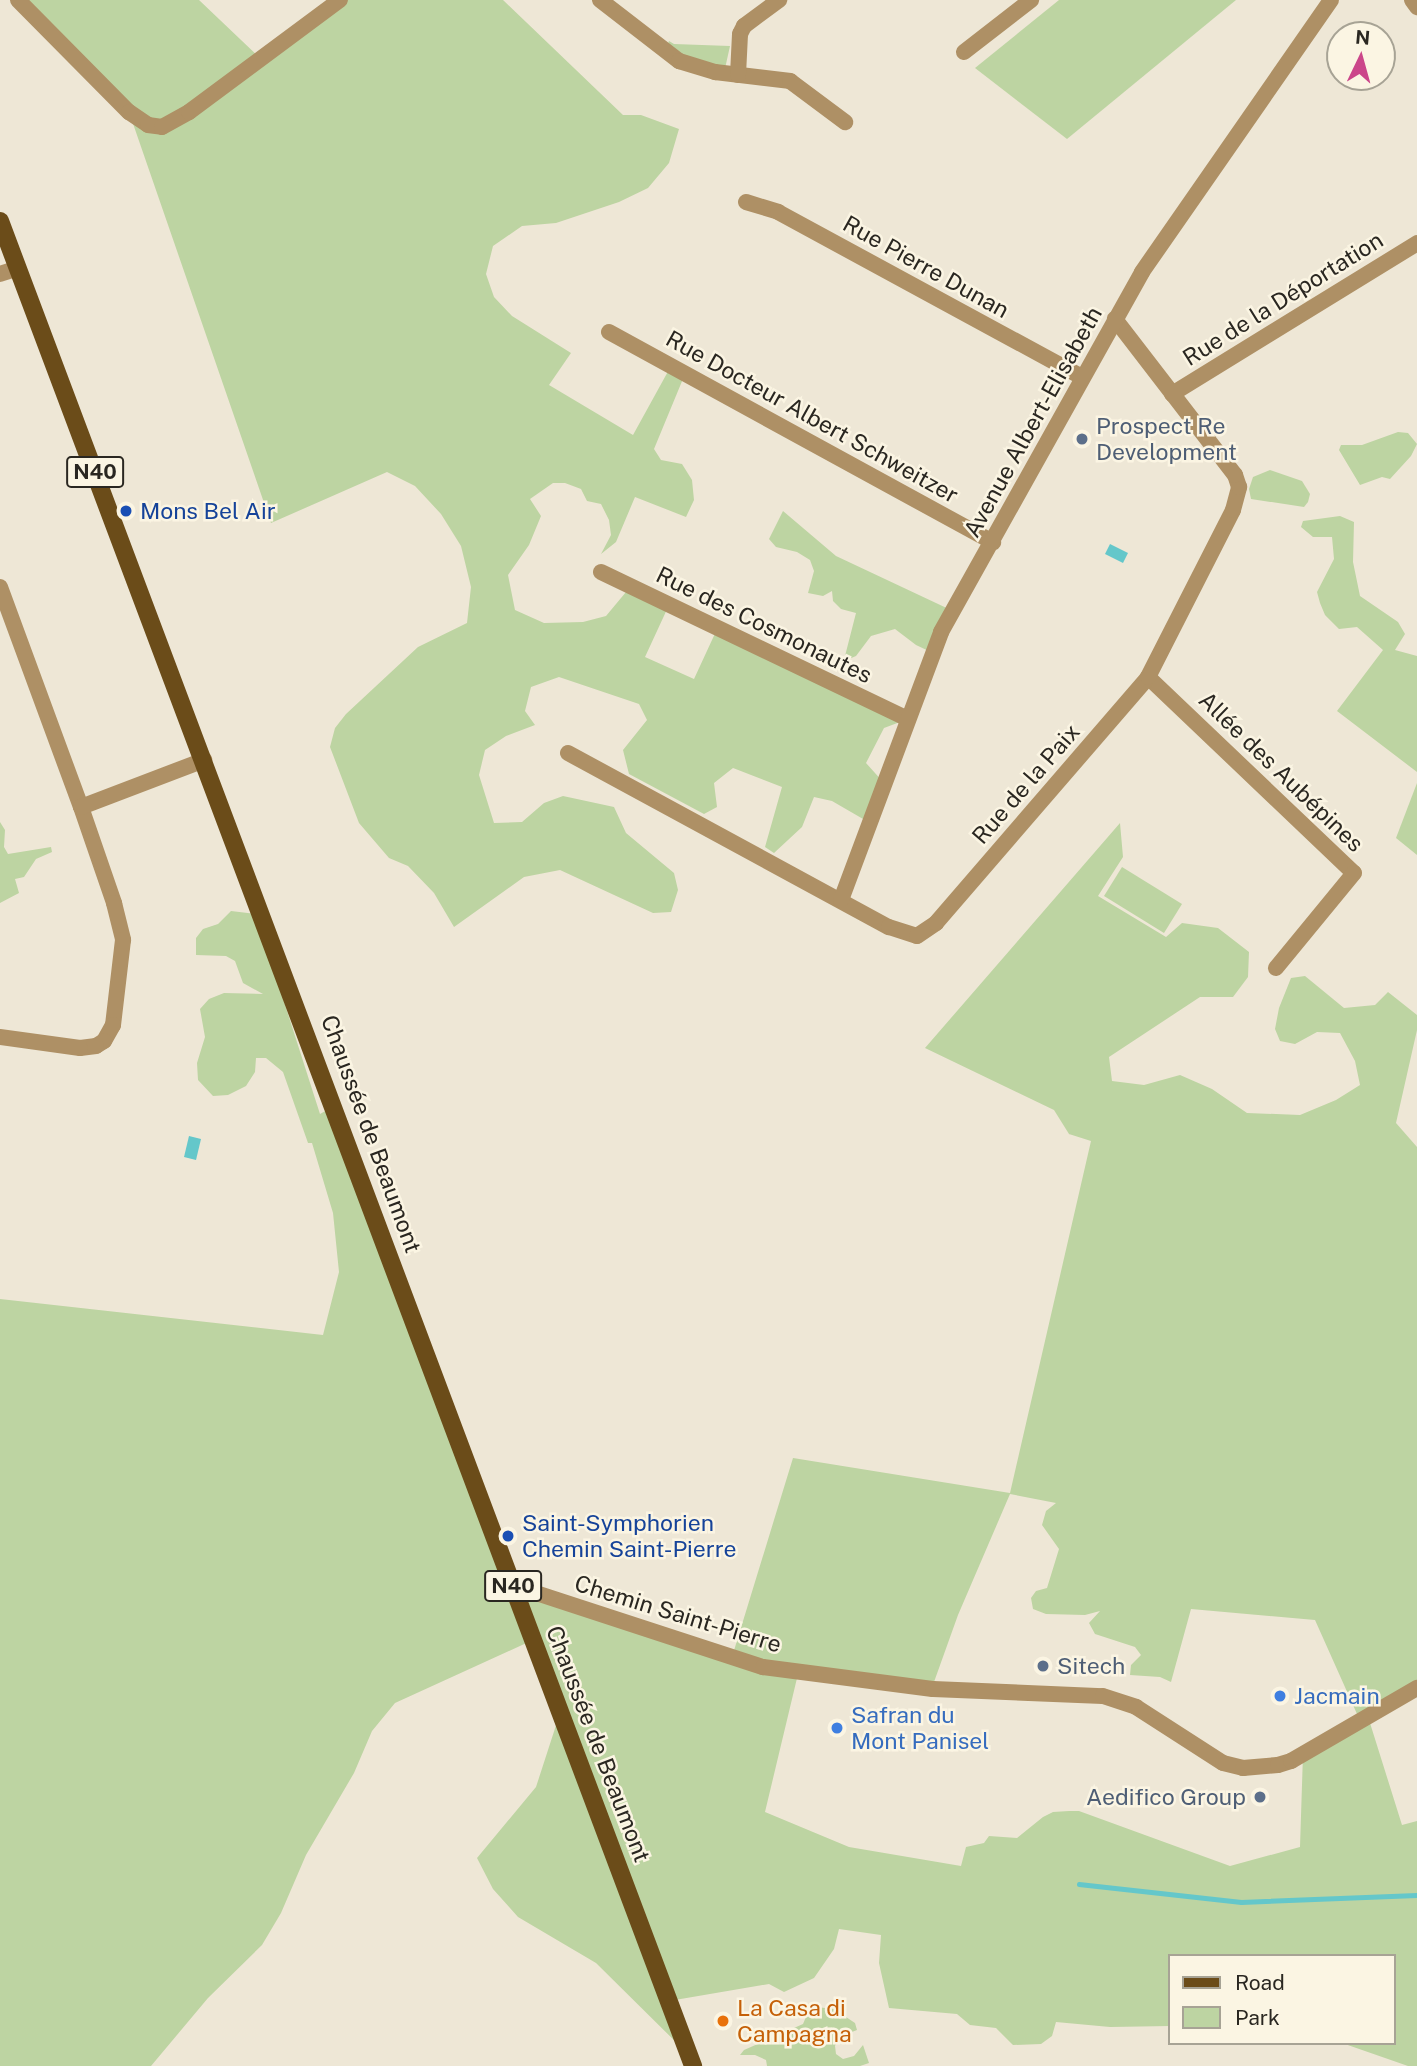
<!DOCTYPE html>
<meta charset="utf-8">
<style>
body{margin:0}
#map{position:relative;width:1417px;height:2066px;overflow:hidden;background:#eee7d6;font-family:"Public Sans",sans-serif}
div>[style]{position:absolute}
.green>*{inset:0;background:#bdd4a2}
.water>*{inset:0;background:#64c7ca}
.stream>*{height:4.5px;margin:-2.25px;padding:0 2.25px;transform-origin:2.25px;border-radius:2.25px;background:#64c7ca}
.street>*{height:16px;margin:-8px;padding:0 8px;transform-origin:8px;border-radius:8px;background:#ae9065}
.primary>*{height:18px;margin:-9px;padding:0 9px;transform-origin:9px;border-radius:9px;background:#6b4c19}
.dots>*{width:19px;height:19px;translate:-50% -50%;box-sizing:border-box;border:4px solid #fbf5e3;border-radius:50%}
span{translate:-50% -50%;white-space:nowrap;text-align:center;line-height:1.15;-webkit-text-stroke:5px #fbf5e3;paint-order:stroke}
.shield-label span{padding:2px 5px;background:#fbf5e3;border:2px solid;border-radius:5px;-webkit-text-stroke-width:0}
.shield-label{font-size:21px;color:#2a2721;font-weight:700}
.street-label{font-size:23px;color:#2a2721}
.service-label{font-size:23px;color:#4e5e75}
.left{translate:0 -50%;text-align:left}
.right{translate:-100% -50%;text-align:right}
.transit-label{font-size:23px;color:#164399}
.shop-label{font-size:23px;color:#366cbe}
.food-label{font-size:23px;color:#c56008}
.legend{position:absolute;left:1168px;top:1954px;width:228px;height:91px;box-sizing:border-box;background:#fbf5e3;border:2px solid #a7a395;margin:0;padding:9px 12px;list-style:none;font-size:21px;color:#2a2721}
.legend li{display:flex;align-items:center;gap:14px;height:35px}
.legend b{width:35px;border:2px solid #a7a395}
.north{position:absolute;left:1326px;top:21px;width:70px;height:70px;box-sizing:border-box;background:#fbf5e3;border:2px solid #a7a395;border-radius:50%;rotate:5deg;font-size:19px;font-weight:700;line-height:28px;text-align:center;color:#2a2721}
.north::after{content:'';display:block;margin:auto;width:24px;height:32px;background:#cb468a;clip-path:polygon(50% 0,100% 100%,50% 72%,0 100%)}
</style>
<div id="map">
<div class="green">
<div style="clip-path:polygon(18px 0,199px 0,261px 59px,340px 0,503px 0,623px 115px,641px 115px,679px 129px,669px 163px,648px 188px,619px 202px,556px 223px,522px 226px,493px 246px,486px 274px,494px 297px,512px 316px,571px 353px,549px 385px,633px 435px,671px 366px,685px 374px,654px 449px,661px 460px,682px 464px,692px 480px,694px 500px,686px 517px,635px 497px,616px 542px,601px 554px,611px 535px,609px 520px,601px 504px,587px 501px,581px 489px,565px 483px,553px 483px,530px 499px,541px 516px,529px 545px,508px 575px,515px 610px,544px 623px,583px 622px,606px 616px,631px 586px,669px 605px,645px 657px,694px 679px,718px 627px,908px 719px,884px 728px,866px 763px,884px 783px,870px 823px,832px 801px,814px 797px,802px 827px,774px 853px,765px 847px,782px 787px,733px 768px,714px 783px,717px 807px,704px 814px,629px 774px,623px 750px,647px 720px,639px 704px,559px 677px,531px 687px,525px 711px,535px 725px,506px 736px,485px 750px,479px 775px,494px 823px,522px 822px,544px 803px,563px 796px,614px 807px,626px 833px,674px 873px,678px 890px,671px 912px,653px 913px,560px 870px,524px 877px,454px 927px,434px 893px,408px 866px,389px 858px,359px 823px,330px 747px,335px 728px,346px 714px,418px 647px,467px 623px,471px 587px,461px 546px,441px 514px,415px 486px,387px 472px,271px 523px,129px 112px)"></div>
<div style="clip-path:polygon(1059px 0,1236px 0,1067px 139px,975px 68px)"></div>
<div style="clip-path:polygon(669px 41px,674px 44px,730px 46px,724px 73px,715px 72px,667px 46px)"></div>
<div style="clip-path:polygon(1398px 432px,1408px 433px,1417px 444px,1411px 456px,1390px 479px,1382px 477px,1360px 485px,1339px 450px,1341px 445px,1362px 445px)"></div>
<div style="clip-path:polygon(1270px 470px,1302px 481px,1310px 494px,1308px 502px,1304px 507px,1251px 499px,1249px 489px,1253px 477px)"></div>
<div style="clip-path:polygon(783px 511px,836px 556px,953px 611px,933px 653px,916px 645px,895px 629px,871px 636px,856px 656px,849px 659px,845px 656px,856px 613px,841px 609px,833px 601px,832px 591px,823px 596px,808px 593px,814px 571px,810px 560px,797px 552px,776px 547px,769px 539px)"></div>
<div style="clip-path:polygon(1340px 516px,1354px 522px,1353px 562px,1360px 596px,1398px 622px,1405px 634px,1395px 650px,1417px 656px,1417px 772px,1337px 711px,1383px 650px,1357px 627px,1339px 629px,1325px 615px,1320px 603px,1317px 592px,1334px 559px,1332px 537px,1313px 537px,1301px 527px,1303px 521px)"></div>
<div style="clip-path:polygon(1417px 783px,1417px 855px,1396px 838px)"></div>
<div style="clip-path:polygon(0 822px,5px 830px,4px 847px,8px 854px,51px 847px,52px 852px,36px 859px,24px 877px,15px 879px,19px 893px,0 903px)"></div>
<div style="clip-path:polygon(evenodd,1120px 823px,1123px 857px,1098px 896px,1166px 937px,1182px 923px,1218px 928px,1249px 952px,1248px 977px,1233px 997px,1200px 997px,1109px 1057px,1112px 1081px,1144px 1085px,1180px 1075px,1212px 1089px,1247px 1113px,1300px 1115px,1336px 1100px,1360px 1085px,1355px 1061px,1340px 1033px,1317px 1032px,1295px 1044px,1280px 1041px,1275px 1029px,1279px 1008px,1291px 978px,1305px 976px,1344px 1008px,1375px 1005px,1388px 992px,1417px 1015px,1417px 1030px,1396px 1123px,1417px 1147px,1417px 1688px,1370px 1723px,1402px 1825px,1417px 1821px,1417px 2066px,1408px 2066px,1342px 2043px,1394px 2043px,1394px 1956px,1170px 1956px,1170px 2026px,1110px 2027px,1056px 2022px,1052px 2036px,1041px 2044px,1013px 2045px,996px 2028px,970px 2025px,957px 2014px,889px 2008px,879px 1963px,881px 1935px,839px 1929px,834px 1949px,814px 1978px,784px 1992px,769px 1984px,669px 2001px,690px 2056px,596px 1963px,518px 1917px,493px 1889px,477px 1858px,536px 1787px,560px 1713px,533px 1640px,395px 1703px,372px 1731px,354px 1773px,306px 1855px,281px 1913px,262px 1945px,208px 1998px,151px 2066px,0 2066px,0 1299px,323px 1335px,339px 1272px,333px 1213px,312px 1143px,308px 1143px,283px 1072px,266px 1058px,256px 1058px,255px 1072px,246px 1086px,228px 1095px,213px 1096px,198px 1080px,197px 1063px,205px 1037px,200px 1009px,209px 999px,224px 993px,263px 994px,243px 983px,235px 961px,226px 956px,196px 955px,196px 938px,203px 929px,218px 924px,231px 911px,256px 914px,320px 1114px,334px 1106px,515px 1591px,732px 1657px,793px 1458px,1010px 1493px,1091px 1141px,1069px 1134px,1054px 1110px,925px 1048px,1120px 823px,1010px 1494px,1056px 1503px,1046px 1511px,1042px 1525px,1059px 1549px,1047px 1588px,1036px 1591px,1031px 1598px,1033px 1609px,1046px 1614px,1085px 1615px,1100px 1611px,1089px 1623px,1095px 1634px,1135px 1647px,1141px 1655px,1131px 1665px,1130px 1675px,1160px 1677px,1171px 1682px,1191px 1609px,1315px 1620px,1357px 1714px,1303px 1754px,1300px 1847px,1230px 1866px,1079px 1811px,1069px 1811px,1053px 1812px,1043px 1817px,1017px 1838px,989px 1836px,984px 1843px,966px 1847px,961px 1866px,849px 1847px,765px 1812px,798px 1674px,934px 1682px,958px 1615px,1010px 1494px)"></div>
<div style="clip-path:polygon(1122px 867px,1182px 904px,1164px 933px,1104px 896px)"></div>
<div style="clip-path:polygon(816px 2007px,834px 2009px,855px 2023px,857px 2030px,839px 2037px,835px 2046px,836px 2054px,843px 2059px,854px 2056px,863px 2045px,869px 2063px,860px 2066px,767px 2066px,766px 2060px,755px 2055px,740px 2055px,744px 2050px,803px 2024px,808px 2012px)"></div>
</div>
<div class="water">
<div style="clip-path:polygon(1110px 544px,1128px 553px,1123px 563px,1105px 554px)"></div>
<div style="clip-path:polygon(189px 1136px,201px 1139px,196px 1160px,184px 1157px)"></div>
</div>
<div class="stream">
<div style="left:1079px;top:1884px;width:163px;rotate:6.3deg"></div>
<div style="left:1241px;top:1902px;width:176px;rotate:-2.3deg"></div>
</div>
<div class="street">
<div style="left:18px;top:0;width:158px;rotate:45.3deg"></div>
<div style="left:129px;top:112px;width:23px;rotate:34deg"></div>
<div style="left:148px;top:125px;width:14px;rotate:8deg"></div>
<div style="left:162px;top:127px;width:31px;rotate:-29deg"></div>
<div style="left:189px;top:112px;width:188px;rotate:-36.6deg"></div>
<div style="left:600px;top:0;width:100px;rotate:37.7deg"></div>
<div style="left:679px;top:61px;width:38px;rotate:17deg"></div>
<div style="left:715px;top:72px;width:76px;rotate:6.8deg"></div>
<div style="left:790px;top:81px;width:69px;rotate:36.7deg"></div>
<div style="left:1412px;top:0;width:9px;rotate:54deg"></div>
<div style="left:964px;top:52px;width:85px;rotate:-37.8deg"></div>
<div style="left:738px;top:75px;width:41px;rotate:-87.2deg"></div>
<div style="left:740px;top:34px;width:9px;rotate:-63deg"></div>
<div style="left:744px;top:26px;width:44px;rotate:-36.6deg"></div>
<div style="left:746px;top:202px;width:34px;rotate:17deg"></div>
<div style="left:778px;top:212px;width:346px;rotate:28.5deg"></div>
<div style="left:0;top:274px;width:19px;rotate:-18deg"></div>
<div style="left:609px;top:332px;width:438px;rotate:28.7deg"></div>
<div style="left:1172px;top:394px;width:288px;rotate:-31.6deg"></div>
<div style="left:601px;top:572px;width:340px;rotate:25.6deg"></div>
<div style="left:0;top:587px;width:234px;rotate:69.8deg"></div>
<div style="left:81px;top:807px;width:102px;rotate:71deg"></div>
<div style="left:114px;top:903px;width:38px;rotate:76deg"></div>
<div style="left:123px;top:940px;width:86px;rotate:96.7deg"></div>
<div style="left:113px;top:1025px;width:18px;rotate:119deg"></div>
<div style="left:104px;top:1041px;width:9px;rotate:148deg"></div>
<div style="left:96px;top:1046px;width:16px;rotate:173deg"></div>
<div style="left:80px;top:1048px;width:81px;rotate:-172.2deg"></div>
<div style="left:1148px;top:677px;width:284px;rotate:43.6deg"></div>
<div style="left:1354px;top:873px;width:123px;rotate:129.4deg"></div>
<div style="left:568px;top:753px;width:365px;rotate:28.5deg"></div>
<div style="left:889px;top:927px;width:29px;rotate:18deg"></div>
<div style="left:917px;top:936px;width:23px;rotate:-34deg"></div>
<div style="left:936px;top:923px;width:325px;rotate:-49.2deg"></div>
<div style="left:1148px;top:677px;width:187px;rotate:-63deg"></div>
<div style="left:1233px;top:510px;width:24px;rotate:-75deg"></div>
<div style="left:1239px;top:487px;width:13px;rotate:-108deg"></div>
<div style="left:1235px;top:475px;width:197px;rotate:-127.6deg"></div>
<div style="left:81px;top:807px;width:132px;rotate:-20.9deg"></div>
<div style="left:841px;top:900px;width:286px;rotate:-69.5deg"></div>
<div style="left:941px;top:632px;width:412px;rotate:-60.8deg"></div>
<div style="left:1142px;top:272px;width:331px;rotate:-55.2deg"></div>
<div style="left:515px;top:1591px;width:15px"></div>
<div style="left:530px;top:1591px;width:245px;rotate:18.1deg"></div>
<div style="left:763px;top:1667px;width:171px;rotate:7.4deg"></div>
<div style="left:933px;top:1689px;width:170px;rotate:2.4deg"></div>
<div style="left:1103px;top:1696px;width:35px;rotate:18deg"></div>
<div style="left:1136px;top:1707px;width:103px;rotate:32.8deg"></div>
<div style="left:1223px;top:1763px;width:21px;rotate:14deg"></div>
<div style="left:1243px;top:1768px;width:35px;rotate:-5deg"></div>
<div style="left:1278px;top:1765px;width:14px;rotate:-17deg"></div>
<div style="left:1291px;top:1761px;width:146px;rotate:-30.1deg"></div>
</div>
<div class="primary">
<div style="left:0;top:221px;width:1971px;rotate:69.41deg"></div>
</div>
<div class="dots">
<div style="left:1082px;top:439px;background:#5c6f8a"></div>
<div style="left:126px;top:511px;background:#1a4fb4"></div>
<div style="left:508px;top:1536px;background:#1a4fb4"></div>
<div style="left:1043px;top:1666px;background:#5c6f8a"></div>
<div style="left:1280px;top:1696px;background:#3f7fe0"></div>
<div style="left:837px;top:1728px;background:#3f7fe0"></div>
<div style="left:1260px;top:1797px;background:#5c6f8a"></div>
<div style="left:723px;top:2021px;background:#e8710a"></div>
</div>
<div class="shield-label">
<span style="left:95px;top:472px">N40</span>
<span style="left:513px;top:1586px">N40</span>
</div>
<div class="street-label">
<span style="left:926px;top:267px;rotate:29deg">Rue Pierre Dunan</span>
<span style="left:1283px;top:299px;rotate:-32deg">Rue de la Déportation</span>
<span style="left:812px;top:417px;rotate:29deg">Rue Docteur Albert Schweitzer</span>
<span style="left:1033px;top:422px;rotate:-61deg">Avenue Albert-Elisabeth</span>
<span style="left:764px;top:625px;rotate:26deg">Rue des Cosmonautes</span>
<span style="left:1281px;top:772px;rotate:44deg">Allée des Aubépines</span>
<span style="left:1026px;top:784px;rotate:-49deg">Rue de la Paix</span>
<span style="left:371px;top:1134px;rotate:70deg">Chaussée de Beaumont</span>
<span style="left:678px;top:1614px;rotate:17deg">Chemin Saint-Pierre</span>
<span style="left:598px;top:1744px;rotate:69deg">Chaussée de Beaumont</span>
</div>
<div class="service-label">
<span class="left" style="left:1096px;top:439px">Prospect Re<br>Development</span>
<span class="left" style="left:1057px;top:1666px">Sitech</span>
<span class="right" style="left:1246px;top:1797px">Aedifico Group</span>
</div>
<div class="transit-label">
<span class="left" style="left:140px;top:511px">Mons Bel Air</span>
<span class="left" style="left:522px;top:1536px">Saint-Symphorien<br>Chemin Saint-Pierre</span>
</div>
<div class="shop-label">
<span class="left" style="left:1294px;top:1696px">Jacmain</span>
<span class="left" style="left:851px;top:1728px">Safran du<br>Mont Panisel</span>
</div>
<div class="food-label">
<span class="left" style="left:737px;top:2021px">La Casa di<br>Campagna</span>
</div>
<ul class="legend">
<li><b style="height:9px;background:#6b4c19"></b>Road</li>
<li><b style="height:19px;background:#bdd4a2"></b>Park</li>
</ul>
<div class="north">N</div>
</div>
